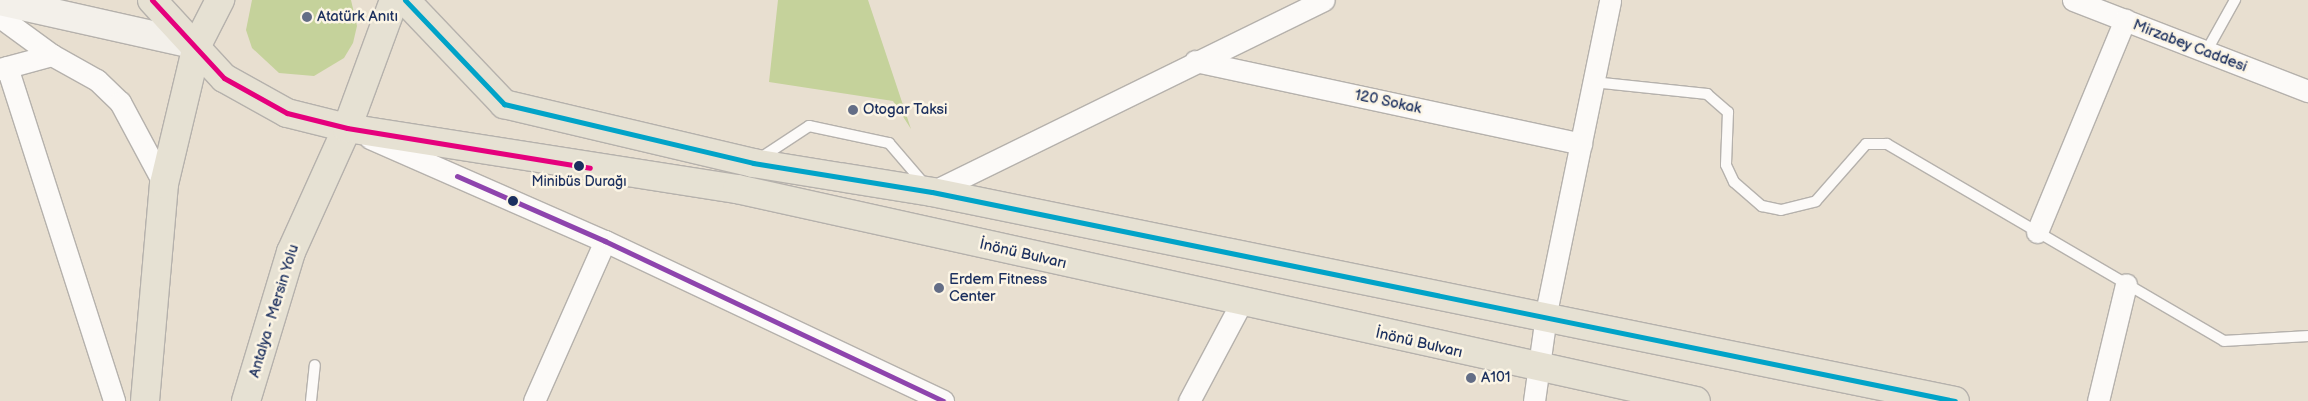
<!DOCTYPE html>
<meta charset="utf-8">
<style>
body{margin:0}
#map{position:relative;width:2308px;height:401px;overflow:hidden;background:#e8dfd0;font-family:"Balsamiq Sans",sans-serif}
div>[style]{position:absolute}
.green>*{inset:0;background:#c5d29b}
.roads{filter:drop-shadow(1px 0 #b5b1ac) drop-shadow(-1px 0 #b5b1ac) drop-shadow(0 1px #b5b1ac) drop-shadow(0 -1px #b5b1ac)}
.lane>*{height:10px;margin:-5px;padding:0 5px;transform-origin:5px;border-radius:5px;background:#fcfaf8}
.street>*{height:21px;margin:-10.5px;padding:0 10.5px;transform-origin:10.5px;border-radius:10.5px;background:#fcfaf8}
.secondary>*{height:28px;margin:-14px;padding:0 14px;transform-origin:14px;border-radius:14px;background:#f3f0ea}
.primary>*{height:28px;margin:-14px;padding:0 14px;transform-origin:14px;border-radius:14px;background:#e6e1d3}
.highway>*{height:28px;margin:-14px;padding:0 14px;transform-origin:14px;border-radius:14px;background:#e6e1d3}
.bus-1>*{height:5px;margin:-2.5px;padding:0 2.5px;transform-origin:2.5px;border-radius:2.5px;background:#e5007d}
.bus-2>*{height:5px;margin:-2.5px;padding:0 2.5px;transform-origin:2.5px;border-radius:2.5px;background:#8e44ad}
.bus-3>*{height:5px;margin:-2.5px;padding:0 2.5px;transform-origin:2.5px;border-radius:2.5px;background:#01a3c8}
.dots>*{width:14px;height:14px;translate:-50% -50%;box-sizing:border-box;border:2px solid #fcf5e5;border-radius:50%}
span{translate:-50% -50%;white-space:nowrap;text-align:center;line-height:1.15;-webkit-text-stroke:5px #fcf5e5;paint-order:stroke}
.bus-label{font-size:14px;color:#1b2f5e}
.poi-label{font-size:15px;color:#1b2f5e}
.left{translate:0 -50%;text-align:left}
.street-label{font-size:15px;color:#1b2f5e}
</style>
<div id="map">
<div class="green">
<div style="clip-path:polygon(252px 0,351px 0,357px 26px,353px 43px,344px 58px,314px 76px,279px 73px,252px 48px,246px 30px)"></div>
<div style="clip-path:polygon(778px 0,868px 0,911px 129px,893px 101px,769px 82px)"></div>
</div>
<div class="roads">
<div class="lane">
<div style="left:2206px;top:52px;width:60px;rotate:-60.9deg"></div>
<div style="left:1593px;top:82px;width:115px;rotate:6deg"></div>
<div style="left:1707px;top:94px;width:28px;rotate:41deg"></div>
<div style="left:1728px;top:112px;width:53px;rotate:92.2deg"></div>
<div style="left:1726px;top:165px;width:19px;rotate:65deg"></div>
<div style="left:1734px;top:182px;width:37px;rotate:41deg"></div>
<div style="left:1762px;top:206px;width:19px;rotate:12deg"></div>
<div style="left:1781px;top:210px;width:36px;rotate:-14deg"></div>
<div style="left:1816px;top:201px;width:76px;rotate:-48.7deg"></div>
<div style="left:1866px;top:144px;width:21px"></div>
<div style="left:1887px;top:144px;width:390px;rotate:30.3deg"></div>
<div style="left:2224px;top:341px;width:84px;rotate:-3.4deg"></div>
<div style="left:759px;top:159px;width:60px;rotate:-33.4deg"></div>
<div style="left:809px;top:126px;width:82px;rotate:12deg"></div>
<div style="left:889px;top:143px;width:57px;rotate:49.3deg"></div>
<div style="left:311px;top:401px;width:36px;rotate:-84deg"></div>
</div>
<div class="street">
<div style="left:2073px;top:0;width:252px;rotate:21.2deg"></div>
<div style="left:0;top:17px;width:64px;rotate:36.2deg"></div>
<div style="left:52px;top:55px;width:51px;rotate:29.1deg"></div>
<div style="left:97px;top:80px;width:32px;rotate:44deg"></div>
<div style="left:120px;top:102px;width:93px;rotate:61.8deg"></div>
<div style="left:1195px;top:61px;width:395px;rotate:12.1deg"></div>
<div style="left:7px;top:67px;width:351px;rotate:72.2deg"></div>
<div style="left:0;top:69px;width:54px;rotate:-15.1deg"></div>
<div style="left:370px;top:138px;width:257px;rotate:23.7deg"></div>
<div style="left:605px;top:241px;width:374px;rotate:25.3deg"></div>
<div style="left:932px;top:192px;width:436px;rotate:-26.1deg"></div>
<div style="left:2037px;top:232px;width:230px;rotate:-67.5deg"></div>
<div style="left:534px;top:401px;width:175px;rotate:-66.1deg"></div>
<div style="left:1189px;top:401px;width:111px;rotate:-62deg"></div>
<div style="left:1534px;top:401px;width:94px;rotate:-82deg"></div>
<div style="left:1547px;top:308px;width:314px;rotate:-78.4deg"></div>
<div style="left:2098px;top:401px;width:120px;rotate:-76.5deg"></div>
</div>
<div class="secondary">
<div style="left:0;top:1px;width:202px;rotate:12.6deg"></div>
</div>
<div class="primary">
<div style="left:405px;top:0;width:144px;rotate:46.4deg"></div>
<div style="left:504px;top:104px;width:256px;rotate:13.3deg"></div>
<div style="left:753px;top:163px;width:181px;rotate:9.2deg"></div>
<div style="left:932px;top:192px;width:1044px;rotate:11.55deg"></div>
<div style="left:347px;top:128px;width:395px;rotate:8.9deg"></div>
<div style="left:737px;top:189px;width:982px;rotate:12.47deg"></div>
</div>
<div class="highway">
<div style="left:152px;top:0;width:106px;rotate:47.3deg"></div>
<div style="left:224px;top:78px;width:72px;rotate:29.1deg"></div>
<div style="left:287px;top:113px;width:62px;rotate:14deg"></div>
<div style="left:145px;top:401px;width:218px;rotate:-85deg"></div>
<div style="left:164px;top:184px;width:143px;rotate:-76.6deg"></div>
<div style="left:197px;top:45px;width:51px;rotate:-62.9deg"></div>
<div style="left:246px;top:401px;width:156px;rotate:-73.2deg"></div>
<div style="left:291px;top:252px;width:136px;rotate:-65.7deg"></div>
<div style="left:347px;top:128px;width:136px;rotate:-69.8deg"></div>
</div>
</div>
<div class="bus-1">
<div style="left:152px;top:0;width:106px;rotate:47.3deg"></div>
<div style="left:224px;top:78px;width:72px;rotate:29.1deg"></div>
<div style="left:287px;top:113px;width:62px;rotate:14deg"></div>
<div style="left:347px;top:128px;width:246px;rotate:9.3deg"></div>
</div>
<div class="bus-2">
<div style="left:457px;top:176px;width:162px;rotate:23.7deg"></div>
<div style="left:605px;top:241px;width:374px;rotate:25.3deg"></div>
</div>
<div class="bus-3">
<div style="left:405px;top:0;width:144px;rotate:46.4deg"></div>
<div style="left:504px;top:104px;width:256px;rotate:13.3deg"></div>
<div style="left:753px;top:163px;width:181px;rotate:9.2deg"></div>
<div style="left:932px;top:192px;width:1044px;rotate:11.55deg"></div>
</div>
<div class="dots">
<div style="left:307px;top:17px;background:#636d86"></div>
<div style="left:853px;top:110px;background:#636d86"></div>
<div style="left:579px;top:166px;background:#1b2f5e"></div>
<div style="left:513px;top:201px;background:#1b2f5e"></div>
<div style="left:939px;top:288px;background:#636d86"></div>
<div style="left:1471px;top:378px;background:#636d86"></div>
</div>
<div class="bus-label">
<span style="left:579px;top:182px">Minibüs Durağı</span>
</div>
<div class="poi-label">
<span class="left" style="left:317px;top:17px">Atatürk Anıtı</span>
<span class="left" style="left:863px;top:110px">Otogar Taksi</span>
<span class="left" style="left:949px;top:288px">Erdem Fitness<br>Center</span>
<span class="left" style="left:1481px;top:378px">A101</span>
</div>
<div class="street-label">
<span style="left:2190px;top:46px;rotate:21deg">Mirzabey Caddesi</span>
<span style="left:1388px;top:102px;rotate:12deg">120 Sokak</span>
<span style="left:1023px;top:254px;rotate:13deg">İnönü Bulvarı</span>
<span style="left:274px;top:311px;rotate:-73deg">Antalya - Mersin Yolu</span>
<span style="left:1419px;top:343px;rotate:13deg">İnönü Bulvarı</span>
</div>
</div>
